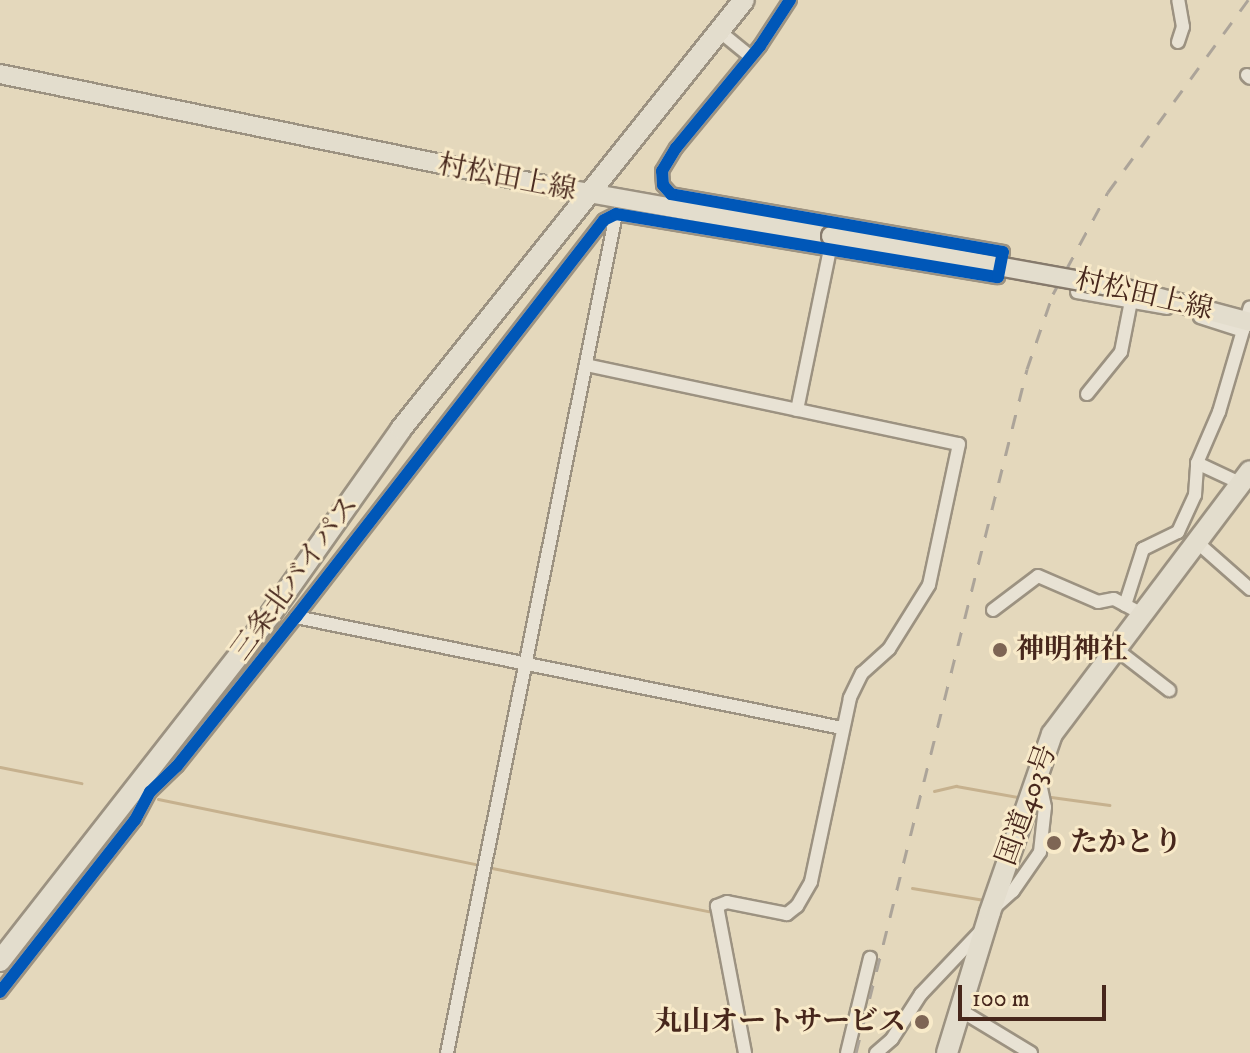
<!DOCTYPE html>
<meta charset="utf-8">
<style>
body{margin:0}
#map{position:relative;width:1250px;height:1053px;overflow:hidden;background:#e4d8bc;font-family:"IM FELL DW Pica","Noto Serif JP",serif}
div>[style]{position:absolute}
.stream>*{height:3px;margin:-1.5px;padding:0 1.5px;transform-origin:1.5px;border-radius:1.5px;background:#c6b18e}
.roads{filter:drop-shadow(2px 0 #9c9281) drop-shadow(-2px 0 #9c9281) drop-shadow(0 2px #9c9281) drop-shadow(0 -2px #9c9281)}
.minor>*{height:12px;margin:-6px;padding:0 6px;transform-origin:6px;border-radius:6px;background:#e8e2d4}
.primary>*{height:18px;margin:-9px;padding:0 9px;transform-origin:9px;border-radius:9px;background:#e3ddcd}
.trunk>*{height:20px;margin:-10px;padding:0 10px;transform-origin:10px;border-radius:10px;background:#e3ddcd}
.rail>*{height:3px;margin-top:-1.5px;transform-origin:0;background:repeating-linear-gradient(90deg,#aca499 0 14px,transparent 0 28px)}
.bridges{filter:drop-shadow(2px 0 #867a6c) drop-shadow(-2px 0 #867a6c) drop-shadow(0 2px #867a6c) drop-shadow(0 -2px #867a6c)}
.primary-bridge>*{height:18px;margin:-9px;padding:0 9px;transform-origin:9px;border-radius:9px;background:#e3ddcd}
.cycleway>*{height:12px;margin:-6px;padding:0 6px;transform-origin:6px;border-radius:6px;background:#0057b8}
.dots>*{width:22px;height:22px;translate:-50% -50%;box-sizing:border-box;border:4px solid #f8eac9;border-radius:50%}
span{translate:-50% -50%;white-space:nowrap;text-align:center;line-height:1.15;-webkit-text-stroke:6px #f8eac9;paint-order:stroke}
.street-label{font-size:28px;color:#47271c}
.poi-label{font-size:28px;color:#47271c;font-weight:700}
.left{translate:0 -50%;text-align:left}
.right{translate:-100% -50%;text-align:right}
.scale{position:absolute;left:958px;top:985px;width:148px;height:36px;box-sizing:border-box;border:4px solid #47271c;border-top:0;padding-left:10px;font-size:24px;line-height:28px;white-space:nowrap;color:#47271c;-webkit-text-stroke:6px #f8eac9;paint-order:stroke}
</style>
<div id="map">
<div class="stream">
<div style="left:0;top:767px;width:83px;rotate:11.2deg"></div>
<div style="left:934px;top:791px;width:23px;rotate:-13deg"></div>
<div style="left:956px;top:786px;width:63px;rotate:10.1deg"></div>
<div style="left:1051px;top:797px;width:59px;rotate:7.9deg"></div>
<div style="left:158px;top:799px;width:329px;rotate:11.6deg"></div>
<div style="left:487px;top:867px;width:229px;rotate:11.3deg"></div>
<div style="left:712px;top:912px;width:143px;rotate:79.6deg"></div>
<div style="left:1010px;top:882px;width:24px;rotate:-52deg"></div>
<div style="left:912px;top:888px;width:73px;rotate:9.5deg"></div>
</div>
<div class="roads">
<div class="minor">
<div style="left:719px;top:31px;width:41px;rotate:39.1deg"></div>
<div style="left:1178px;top:42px;width:16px;rotate:-72deg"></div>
<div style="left:1183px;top:27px;width:27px;rotate:-100deg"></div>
<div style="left:1247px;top:75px;width:4px;rotate:45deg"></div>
<div style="left:1077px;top:292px;width:91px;rotate:10.1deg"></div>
<div style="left:1200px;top:317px;width:45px;rotate:18deg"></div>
<div style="left:586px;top:365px;width:381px;rotate:12deg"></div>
<div style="left:959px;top:444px;width:144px;rotate:102deg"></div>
<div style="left:929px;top:585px;width:75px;rotate:122deg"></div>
<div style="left:889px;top:649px;width:36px;rotate:138deg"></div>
<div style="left:862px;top:673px;width:28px;rotate:116deg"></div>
<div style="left:850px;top:698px;width:188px;rotate:102deg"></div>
<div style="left:811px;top:882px;width:28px;rotate:120deg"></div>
<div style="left:797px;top:906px;width:13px;rotate:141deg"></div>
<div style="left:787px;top:914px;width:61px;rotate:-168.7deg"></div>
<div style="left:727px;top:902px;width:11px;rotate:158deg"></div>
<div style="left:717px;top:906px;width:150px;rotate:79.2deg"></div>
<div style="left:1087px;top:394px;width:54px;rotate:-51deg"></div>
<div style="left:1121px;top:352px;width:52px;rotate:-78.9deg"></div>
<div style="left:797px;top:410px;width:164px;rotate:-78.4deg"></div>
<div style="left:1197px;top:463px;width:50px;rotate:25deg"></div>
<div style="left:1199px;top:544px;width:68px;rotate:41.4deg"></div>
<div style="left:1125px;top:605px;width:59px;rotate:-72.2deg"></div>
<div style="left:1143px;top:549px;width:39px;rotate:-26deg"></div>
<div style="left:1178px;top:532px;width:41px;rotate:-65.3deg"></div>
<div style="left:1195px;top:495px;width:32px;rotate:-86deg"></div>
<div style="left:1197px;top:463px;width:56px;rotate:-66.7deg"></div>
<div style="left:1219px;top:412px;width:109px;rotate:-73.6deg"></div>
<div style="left:993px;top:610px;width:56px;rotate:-37.1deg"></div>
<div style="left:1038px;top:576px;width:65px;rotate:23.4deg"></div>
<div style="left:1098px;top:602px;width:16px;rotate:-11deg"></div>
<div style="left:1114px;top:599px;width:32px;rotate:28deg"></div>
<div style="left:296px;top:617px;width:557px;rotate:11.49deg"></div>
<div style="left:1117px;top:650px;width:66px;rotate:37.6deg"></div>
<div style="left:995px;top:907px;width:24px;rotate:-42deg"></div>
<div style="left:1013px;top:891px;width:47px;rotate:-55.3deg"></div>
<div style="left:1040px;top:852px;width:45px;rotate:-83.7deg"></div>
<div style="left:1045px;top:807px;width:29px;rotate:-102deg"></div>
<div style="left:0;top:992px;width:219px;rotate:-51.9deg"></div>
<div style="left:135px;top:820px;width:32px;rotate:-62deg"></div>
<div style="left:150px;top:792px;width:37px;rotate:-44deg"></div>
<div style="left:177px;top:766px;width:191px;rotate:-51.4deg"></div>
<div style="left:296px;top:617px;width:502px;rotate:-52.2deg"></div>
<div style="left:604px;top:220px;width:13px;rotate:-27deg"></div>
<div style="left:616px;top:214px;width:387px;rotate:9.4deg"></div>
<div style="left:998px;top:277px;width:25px;rotate:-79deg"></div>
<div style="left:1003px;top:252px;width:337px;rotate:-170.1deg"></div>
<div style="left:671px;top:194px;width:12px;rotate:-132deg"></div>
<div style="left:663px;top:185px;width:14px;rotate:-94deg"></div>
<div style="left:662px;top:171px;width:27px;rotate:-59deg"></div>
<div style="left:676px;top:148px;width:132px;rotate:-50.5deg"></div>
<div style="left:760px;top:46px;width:55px;rotate:-56.9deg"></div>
<div style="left:960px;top:1010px;width:83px;rotate:31.2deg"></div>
<div style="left:447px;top:1053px;width:856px;rotate:-78.61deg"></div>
<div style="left:847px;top:1053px;width:98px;rotate:-76.4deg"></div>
<div style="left:876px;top:1053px;width:21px;rotate:-41deg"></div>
<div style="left:892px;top:1039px;width:54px;rotate:-57.2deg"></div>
<div style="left:921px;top:994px;width:86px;rotate:-46.4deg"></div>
</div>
<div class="primary">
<div style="left:0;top:74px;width:555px;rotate:11.53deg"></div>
<div style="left:544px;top:185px;width:291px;rotate:10.1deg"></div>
<div style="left:1130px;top:290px;width:124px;rotate:14.9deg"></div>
</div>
<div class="trunk">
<div style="left:0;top:961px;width:439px;rotate:-52deg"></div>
<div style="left:270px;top:615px;width:228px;rotate:-54.8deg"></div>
<div style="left:401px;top:429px;width:549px;rotate:-51.36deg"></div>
<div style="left:947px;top:1053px;width:147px;rotate:-73deg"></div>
<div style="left:990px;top:912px;width:188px;rotate:-70.8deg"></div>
<div style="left:1052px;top:734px;width:329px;rotate:-53deg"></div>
</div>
</div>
<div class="rail">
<div style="left:856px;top:1053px;width:705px;rotate:-75.96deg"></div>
<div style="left:1027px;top:369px;width:79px;rotate:-70.9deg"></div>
<div style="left:1053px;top:294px;width:116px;rotate:-61.7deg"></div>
<div style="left:1108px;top:192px;width:238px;rotate:-53.9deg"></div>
</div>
<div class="bridges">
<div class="primary-bridge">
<div style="left:831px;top:236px;width:304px;rotate:10.2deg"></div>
</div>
</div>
<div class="cycleway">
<div style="left:0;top:992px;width:219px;rotate:-51.9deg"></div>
<div style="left:135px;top:820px;width:32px;rotate:-62deg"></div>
<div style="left:150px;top:792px;width:37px;rotate:-44deg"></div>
<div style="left:177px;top:766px;width:191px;rotate:-51.4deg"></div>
<div style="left:296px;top:617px;width:502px;rotate:-52.2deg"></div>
<div style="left:604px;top:220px;width:13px;rotate:-27deg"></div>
<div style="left:616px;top:214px;width:387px;rotate:9.4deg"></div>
<div style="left:998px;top:277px;width:25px;rotate:-79deg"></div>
<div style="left:1003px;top:252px;width:337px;rotate:-170.1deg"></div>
<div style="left:671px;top:194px;width:12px;rotate:-132deg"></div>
<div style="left:663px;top:185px;width:14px;rotate:-94deg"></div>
<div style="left:662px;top:171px;width:27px;rotate:-59deg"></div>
<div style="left:676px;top:148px;width:132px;rotate:-50.5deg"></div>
<div style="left:760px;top:46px;width:55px;rotate:-56.9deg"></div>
</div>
<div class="dots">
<div style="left:1000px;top:650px;background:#7e6554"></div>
<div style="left:1054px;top:843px;background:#7e6554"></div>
<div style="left:922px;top:1022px;background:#7e6554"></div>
</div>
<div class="street-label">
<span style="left:507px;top:178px;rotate:11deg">村松田上線</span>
<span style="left:1144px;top:295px;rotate:13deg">村松田上線</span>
<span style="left:295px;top:578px;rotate:-54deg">三条北バイパス</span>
<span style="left:1027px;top:805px;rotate:-70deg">国道403号</span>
</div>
<div class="poi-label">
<span class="left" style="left:1016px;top:650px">神明神社</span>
<span class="left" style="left:1070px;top:843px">たかとり</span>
<span class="right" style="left:906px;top:1022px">丸山オートサービス</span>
</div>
<div class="scale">100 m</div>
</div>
